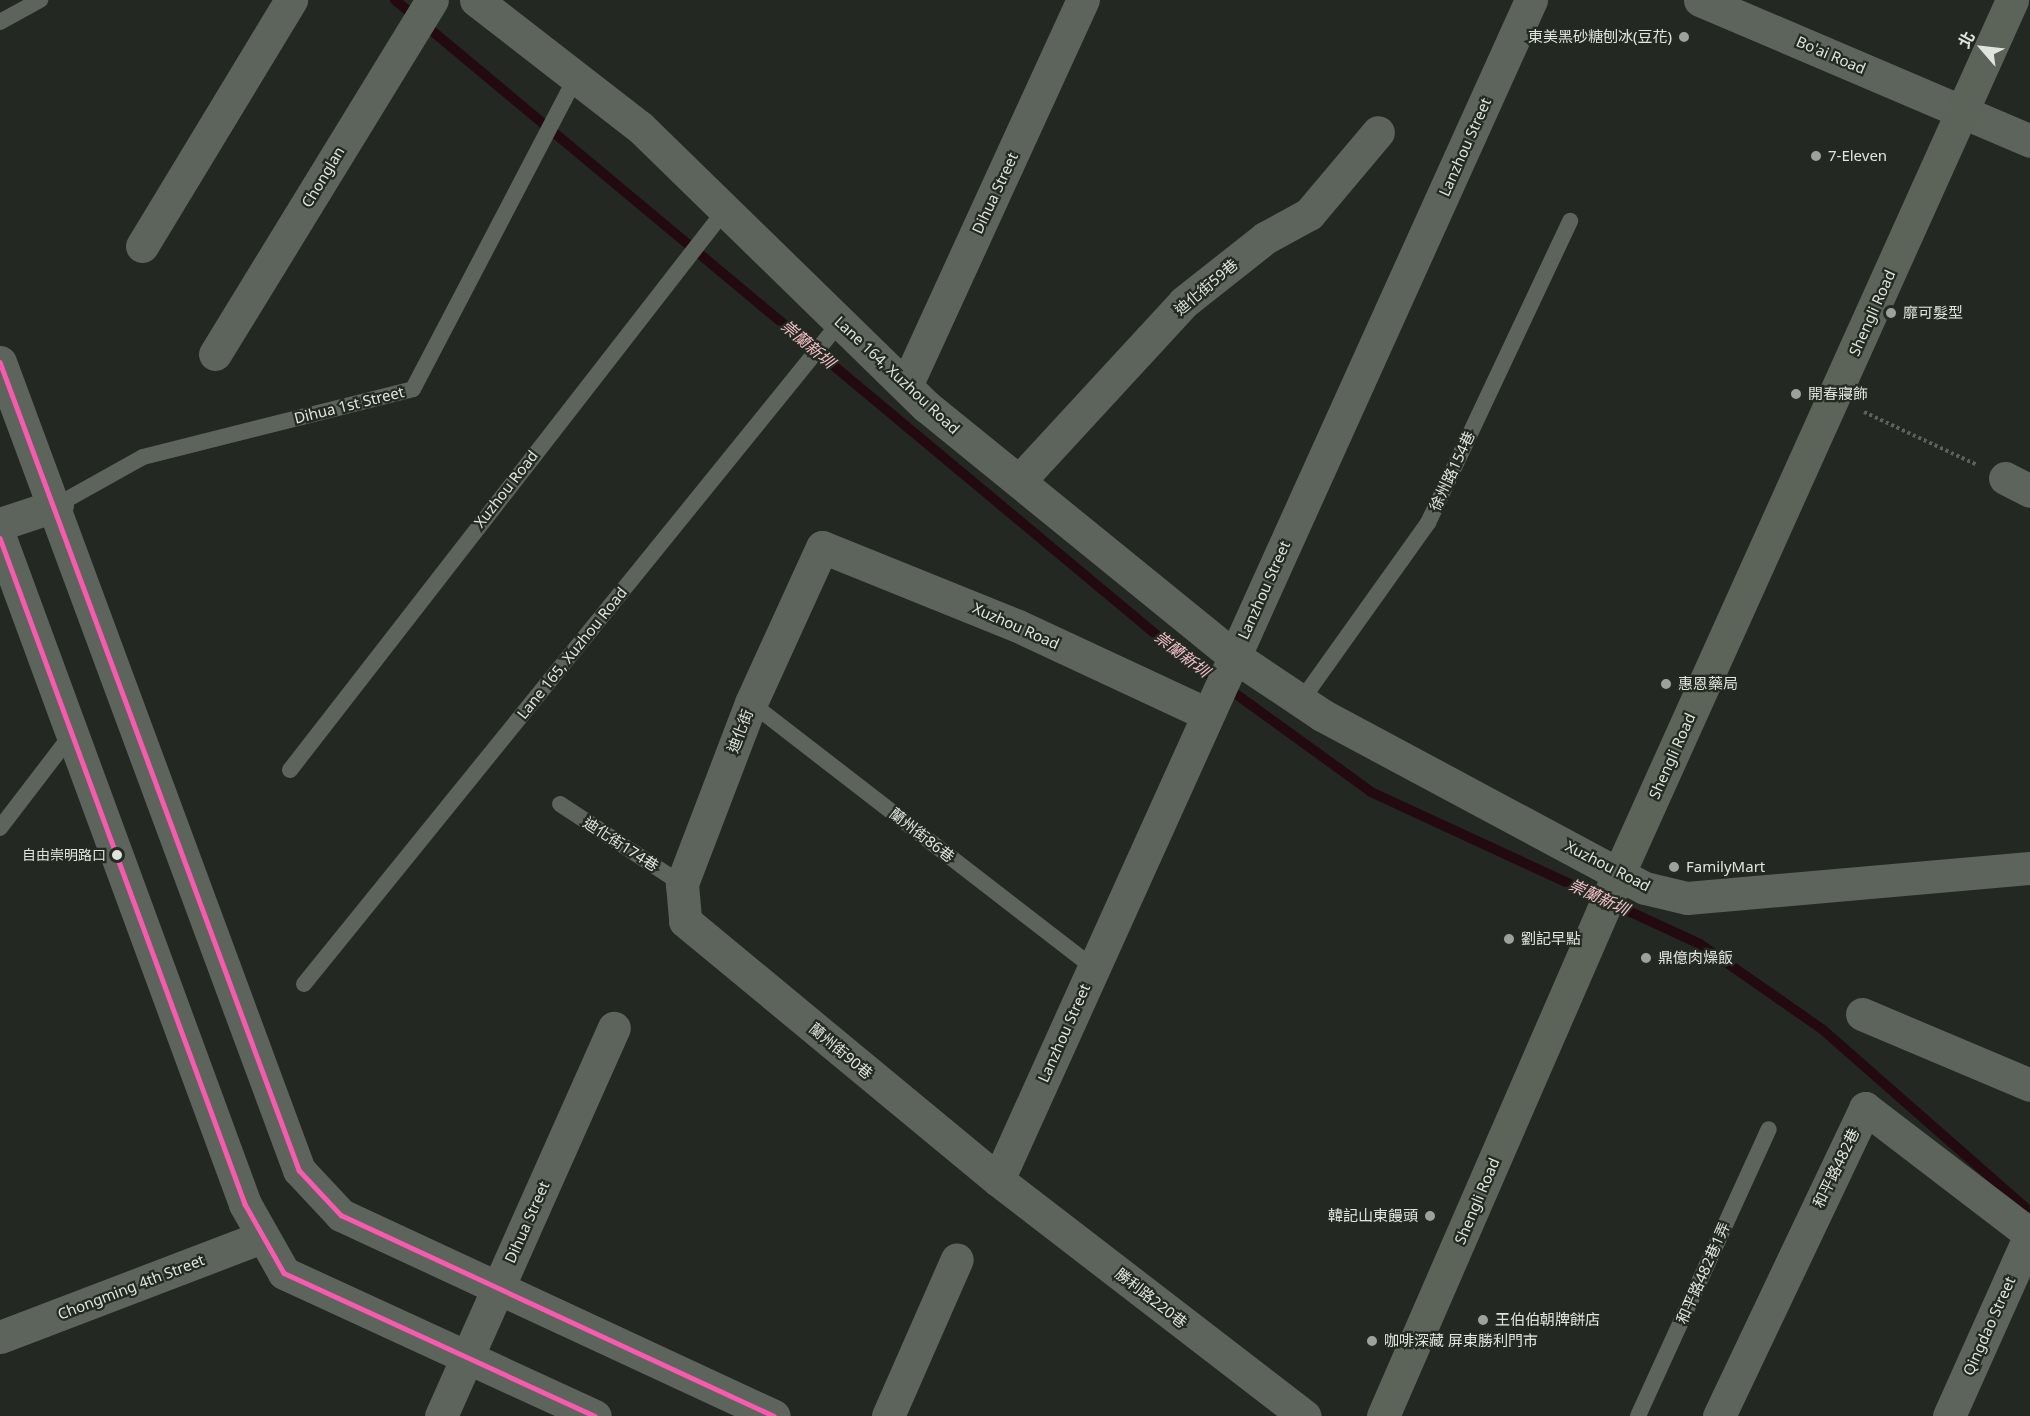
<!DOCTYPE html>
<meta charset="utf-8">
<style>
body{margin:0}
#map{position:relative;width:2030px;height:1416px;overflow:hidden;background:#242823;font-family:"Noto Sans","Noto Sans TC",sans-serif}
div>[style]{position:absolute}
.stream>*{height:10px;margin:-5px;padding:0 5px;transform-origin:5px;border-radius:5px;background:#230a10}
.path>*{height:4px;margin-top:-2px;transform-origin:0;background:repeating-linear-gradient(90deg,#5c625a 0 3px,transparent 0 6px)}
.service>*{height:16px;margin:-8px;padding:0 8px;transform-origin:8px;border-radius:8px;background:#5d645b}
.minor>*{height:33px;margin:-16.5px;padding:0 16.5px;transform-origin:16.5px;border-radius:16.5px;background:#5d645b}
.tertiary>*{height:33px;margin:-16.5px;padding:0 16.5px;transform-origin:16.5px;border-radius:16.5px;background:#5d645b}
.primary>*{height:33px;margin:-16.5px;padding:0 16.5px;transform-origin:16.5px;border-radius:16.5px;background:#5c645a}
.bus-1>*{height:4.5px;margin:-2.25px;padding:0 2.25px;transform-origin:2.25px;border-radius:2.25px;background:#f75aaf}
.dots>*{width:16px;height:16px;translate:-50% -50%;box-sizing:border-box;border:3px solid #232a21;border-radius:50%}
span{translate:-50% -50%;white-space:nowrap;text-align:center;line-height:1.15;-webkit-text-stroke:4.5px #232a21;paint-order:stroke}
.bus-label{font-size:14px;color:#e0e4de}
.right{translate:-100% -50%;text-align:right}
.poi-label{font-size:15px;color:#e0e4de}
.left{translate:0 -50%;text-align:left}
.street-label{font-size:15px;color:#e0e4de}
.water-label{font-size:16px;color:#f7c0c8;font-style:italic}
.north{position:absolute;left:1952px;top:18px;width:60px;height:60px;-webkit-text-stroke:4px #232a21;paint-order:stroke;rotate:298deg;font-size:16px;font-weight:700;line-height:24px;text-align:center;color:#e0e4de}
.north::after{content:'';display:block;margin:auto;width:21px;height:27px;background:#e0e4de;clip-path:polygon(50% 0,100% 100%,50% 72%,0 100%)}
</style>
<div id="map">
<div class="stream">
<div style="left:395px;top:0;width:1010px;rotate:39.82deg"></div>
<div style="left:1171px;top:647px;width:247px;rotate:35.9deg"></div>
<div style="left:1371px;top:792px;width:362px;rotate:24.8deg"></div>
<div style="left:1700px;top:944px;width:149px;rotate:34.9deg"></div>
<div style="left:1822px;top:1029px;width:277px;rotate:41.3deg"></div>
</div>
<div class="path">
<div style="left:1864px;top:412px;width:125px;rotate:25.1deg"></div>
</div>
<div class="service">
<div style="left:0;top:22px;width:46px;rotate:-28.8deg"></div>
<div style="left:57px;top:505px;width:98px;rotate:-29.2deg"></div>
<div style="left:143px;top:457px;width:278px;rotate:-14.1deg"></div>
<div style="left:413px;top:389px;width:352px;rotate:-62.4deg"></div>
<div style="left:1301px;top:701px;width:219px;rotate:-54.5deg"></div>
<div style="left:1428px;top:523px;width:334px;rotate:-64.8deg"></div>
<div style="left:751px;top:703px;width:432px;rotate:37.7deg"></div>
<div style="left:290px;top:770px;width:709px;rotate:-52.16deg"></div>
<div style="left:560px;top:804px;width:146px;rotate:33.3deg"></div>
<div style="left:0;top:828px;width:117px;rotate:-52.6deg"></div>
<div style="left:304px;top:984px;width:852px;rotate:-51deg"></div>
<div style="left:1638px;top:1416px;width:315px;rotate:-65.5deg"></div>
</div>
<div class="minor">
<div style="left:476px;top:0;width:207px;rotate:37.8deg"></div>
<div style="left:640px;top:127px;width:400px;rotate:44.3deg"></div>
<div style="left:926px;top:406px;width:397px;rotate:39.1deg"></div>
<div style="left:1234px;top:656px;width:106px;rotate:33.8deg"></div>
<div style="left:1322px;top:715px;width:366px;rotate:28.2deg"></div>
<div style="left:1645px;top:888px;width:43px;rotate:13.4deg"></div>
<div style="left:1687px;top:898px;width:344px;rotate:-5deg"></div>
<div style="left:1700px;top:0;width:359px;rotate:23.1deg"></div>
<div style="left:142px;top:246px;width:288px;rotate:-58.8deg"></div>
<div style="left:215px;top:354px;width:415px;rotate:-58.5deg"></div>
<div style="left:906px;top:386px;width:425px;rotate:-65.4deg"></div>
<div style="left:2005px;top:478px;width:28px;rotate:27deg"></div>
<div style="left:1019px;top:481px;width:243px;rotate:-47.3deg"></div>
<div style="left:1184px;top:302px;width:103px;rotate:-38.3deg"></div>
<div style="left:1265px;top:238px;width:50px;rotate:-28.6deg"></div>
<div style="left:1309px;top:214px;width:107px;rotate:-49.9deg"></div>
<div style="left:0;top:524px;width:60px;rotate:-18.4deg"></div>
<div style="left:1207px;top:714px;width:208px;rotate:-155deg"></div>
<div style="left:1018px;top:626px;width:211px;rotate:-158deg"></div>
<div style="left:822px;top:547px;width:171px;rotate:114.5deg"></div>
<div style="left:751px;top:703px;width:194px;rotate:110.9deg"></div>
<div style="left:682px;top:884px;width:37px;rotate:85deg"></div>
<div style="left:685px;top:921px;width:406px;rotate:39.6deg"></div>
<div style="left:998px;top:1180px;width:387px;rotate:37.6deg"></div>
<div style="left:1862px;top:1014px;width:182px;rotate:22.9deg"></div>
<div style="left:998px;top:1180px;width:1295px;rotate:-65.69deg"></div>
<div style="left:0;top:1337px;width:280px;rotate:-20.9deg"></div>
<div style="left:441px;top:1416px;width:425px;rotate:-66deg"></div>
<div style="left:888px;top:1416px;width:171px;rotate:-66.3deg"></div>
<div style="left:1719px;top:1416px;width:341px;rotate:-64.6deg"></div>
<div style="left:1865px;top:1108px;width:208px;rotate:37.4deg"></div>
<div style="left:1949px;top:1416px;width:198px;rotate:-65.9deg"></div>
</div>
<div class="tertiary">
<div style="left:0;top:362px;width:862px;rotate:69.69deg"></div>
<div style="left:299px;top:1170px;width:62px;rotate:47deg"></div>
<div style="left:341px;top:1215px;width:477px;rotate:24.9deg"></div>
<div style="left:0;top:538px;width:710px;rotate:69.8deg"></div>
<div style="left:245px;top:1204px;width:79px;rotate:60.5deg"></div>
<div style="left:284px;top:1273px;width:342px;rotate:24.7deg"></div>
</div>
<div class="primary">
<div style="left:1383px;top:1416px;width:592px;rotate:-66.51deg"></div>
<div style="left:1619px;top:873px;width:957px;rotate:-65.76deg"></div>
</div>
<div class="bus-1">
<div style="left:0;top:362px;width:862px;rotate:69.69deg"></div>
<div style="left:299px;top:1170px;width:62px;rotate:47deg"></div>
<div style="left:341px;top:1215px;width:477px;rotate:24.9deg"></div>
<div style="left:0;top:538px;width:710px;rotate:69.8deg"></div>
<div style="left:245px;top:1204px;width:79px;rotate:60.5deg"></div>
<div style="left:284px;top:1273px;width:342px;rotate:24.7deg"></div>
</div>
<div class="dots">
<div style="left:1684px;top:37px;background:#9ea29d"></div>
<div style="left:1816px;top:156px;background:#9ea29d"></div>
<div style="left:1891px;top:313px;background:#9ea29d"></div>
<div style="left:1796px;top:394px;background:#9ea29d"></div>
<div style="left:1666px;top:684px;background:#9ea29d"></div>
<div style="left:117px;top:855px;background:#e0e4de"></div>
<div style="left:1674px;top:867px;background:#9ea29d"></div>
<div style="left:1509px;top:939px;background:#9ea29d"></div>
<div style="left:1646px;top:958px;background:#9ea29d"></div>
<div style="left:1430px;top:1216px;background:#9ea29d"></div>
<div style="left:1483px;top:1320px;background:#9ea29d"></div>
<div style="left:1372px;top:1341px;background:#9ea29d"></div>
</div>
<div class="bus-label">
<span class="right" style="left:106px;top:855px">自由崇明路口</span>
</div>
<div class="poi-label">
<span class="right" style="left:1672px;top:37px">東美黑砂糖刨冰(豆花)</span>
<span class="left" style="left:1828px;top:156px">7-Eleven</span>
<span class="left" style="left:1903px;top:313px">靡可髮型</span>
<span class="left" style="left:1808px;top:394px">開春寢飾</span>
<span class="left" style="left:1678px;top:684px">惠恩藥局</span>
<span class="left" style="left:1686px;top:867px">FamilyMart</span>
<span class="left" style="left:1521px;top:939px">劉記早點</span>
<span class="left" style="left:1658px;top:958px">鼎億肉燥飯</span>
<span class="right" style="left:1418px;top:1216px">韓記山東饅頭</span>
<span class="left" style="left:1495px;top:1320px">王伯伯朝牌餅店</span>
<span class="left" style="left:1384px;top:1341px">咖啡深藏 屏東勝利門市</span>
</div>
<div class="street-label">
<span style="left:1831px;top:55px;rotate:23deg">Bo'ai Road</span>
<span style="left:1465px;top:147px;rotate:-66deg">Lanzhou Street</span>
<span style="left:323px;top:177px;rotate:-59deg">Chonglan</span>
<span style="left:995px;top:193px;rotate:-65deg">Dihua Street</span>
<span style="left:1206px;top:287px;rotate:-40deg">迪化街59巷</span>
<span style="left:1872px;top:313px;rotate:-66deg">Shengli Road</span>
<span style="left:897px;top:375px;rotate:43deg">Lane 164, Xuzhou Road</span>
<span style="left:349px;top:405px;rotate:-14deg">Dihua 1st Street</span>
<span style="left:1452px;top:471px;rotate:-65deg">徐州路154巷</span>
<span style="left:506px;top:489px;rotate:-52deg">Xuzhou Road</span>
<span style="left:1264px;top:590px;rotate:-66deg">Lanzhou Street</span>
<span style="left:1016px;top:626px;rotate:24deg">Xuzhou Road</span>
<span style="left:572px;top:653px;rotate:-51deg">Lane 165, Xuzhou Road</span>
<span style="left:740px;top:731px;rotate:-69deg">迪化街</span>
<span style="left:1672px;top:756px;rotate:-66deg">Shengli Road</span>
<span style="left:922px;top:835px;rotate:38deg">蘭州街86巷</span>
<span style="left:621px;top:844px;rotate:33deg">迪化街174巷</span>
<span style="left:1608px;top:866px;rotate:27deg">Xuzhou Road</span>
<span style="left:1064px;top:1033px;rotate:-66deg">Lanzhou Street</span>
<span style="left:841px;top:1051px;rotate:40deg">蘭州街90巷</span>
<span style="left:1836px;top:1168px;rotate:-64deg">和平路482巷</span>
<span style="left:1477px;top:1201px;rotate:-67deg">Shengli Road</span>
<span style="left:527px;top:1222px;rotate:-66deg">Dihua Street</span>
<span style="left:1703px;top:1273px;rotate:-66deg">和平路482巷1弄</span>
<span style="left:131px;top:1287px;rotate:-21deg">Chongming 4th Street</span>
<span style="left:1151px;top:1298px;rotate:38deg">勝利路220巷</span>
<span style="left:1989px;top:1326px;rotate:-66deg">Qingdao Street</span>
</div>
<div class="water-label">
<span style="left:808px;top:344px;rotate:40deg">崇蘭新圳</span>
<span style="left:1182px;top:654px;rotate:37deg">崇蘭新圳</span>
<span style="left:1599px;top:897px;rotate:25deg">崇蘭新圳</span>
</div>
<div class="north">北</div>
</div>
